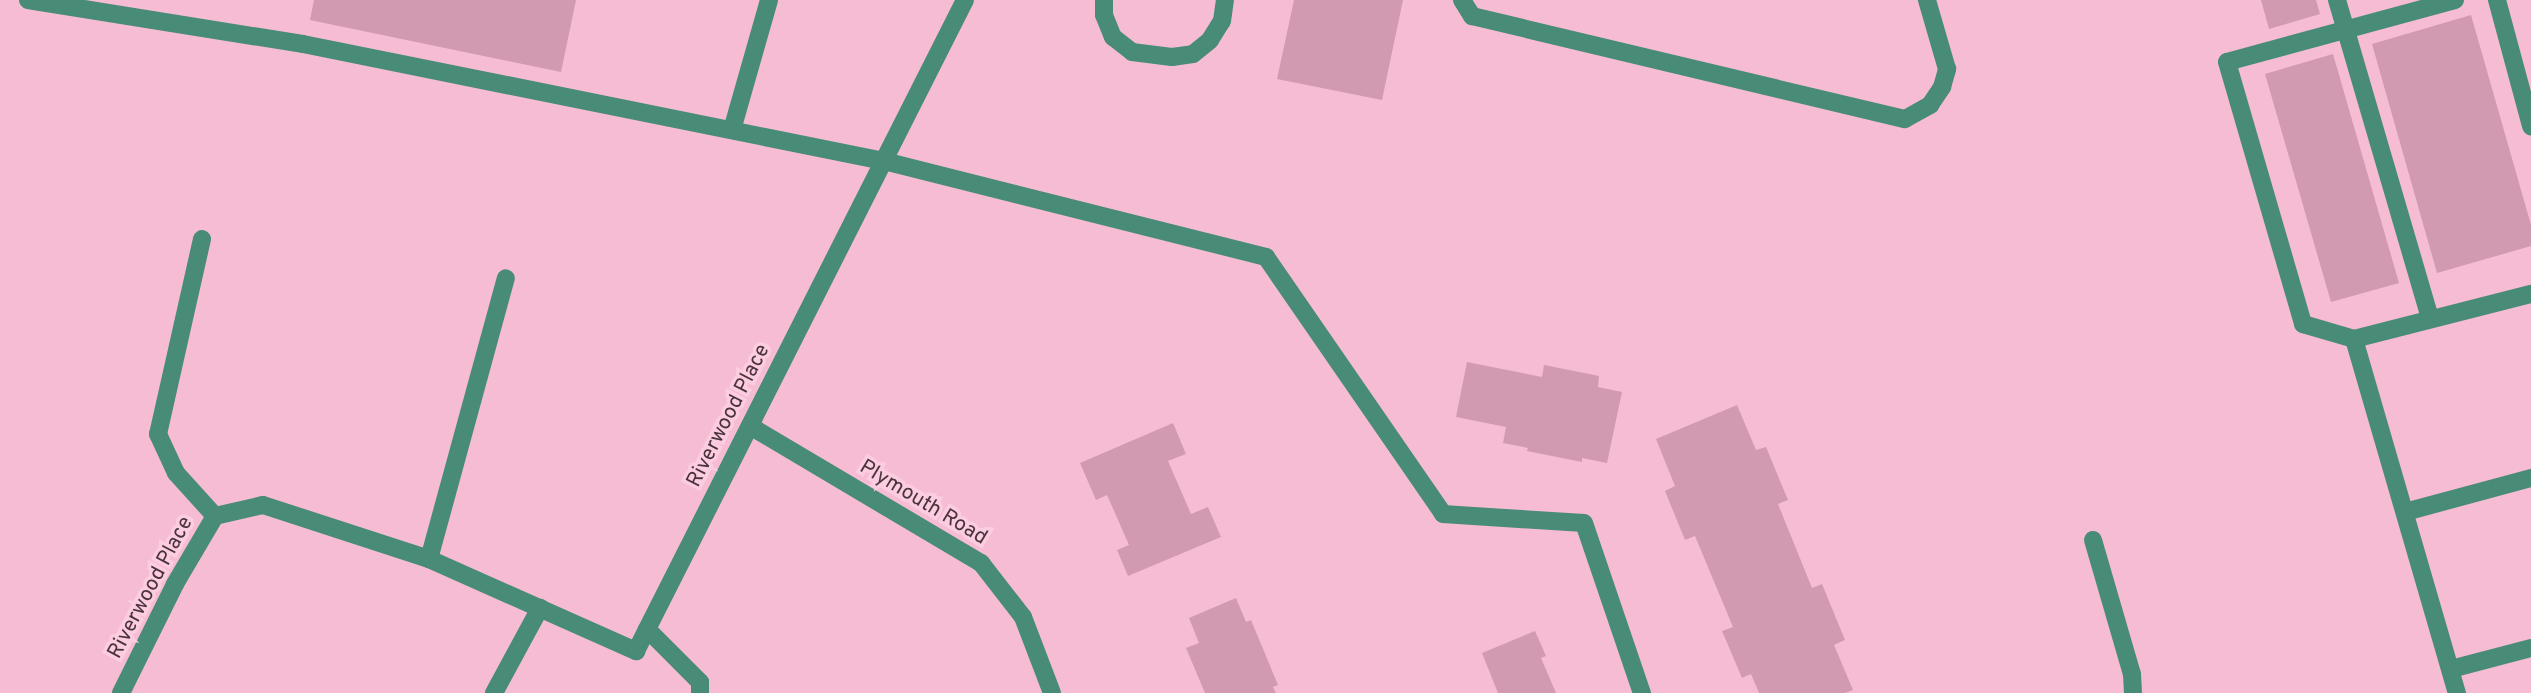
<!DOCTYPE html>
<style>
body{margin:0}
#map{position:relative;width:2531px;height:693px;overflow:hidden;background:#f6bcd4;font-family:Overpass,sans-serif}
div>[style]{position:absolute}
.building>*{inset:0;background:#d19ab1}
.minor>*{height:18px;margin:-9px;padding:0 9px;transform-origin:9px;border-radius:9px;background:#488b77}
span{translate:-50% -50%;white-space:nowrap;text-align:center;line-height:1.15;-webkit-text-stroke:7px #fccde0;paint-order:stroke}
.street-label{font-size:21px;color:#4a333c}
</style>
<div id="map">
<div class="building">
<div style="clip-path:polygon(314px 0,576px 0,561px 72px,310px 20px)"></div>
<div style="clip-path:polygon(1294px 0,1403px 0,1382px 100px,1277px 79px)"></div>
<div style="clip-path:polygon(2261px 0,2316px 0,2320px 14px,2269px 29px)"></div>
<div style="clip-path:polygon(2471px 15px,2531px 225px,2531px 246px,2437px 273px,2372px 44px)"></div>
<div style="clip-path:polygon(2333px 54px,2399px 283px,2331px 302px,2265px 74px)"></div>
<div style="clip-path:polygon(1467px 362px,1542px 377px,1544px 365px,1599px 376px,1598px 387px,1622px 392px,1607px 463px,1582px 458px,1582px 462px,1527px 451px,1528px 448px,1503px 443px,1506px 427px,1456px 417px)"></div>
<div style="clip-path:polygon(1737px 405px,1756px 450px,1766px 447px,1788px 500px,1778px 504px,1812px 588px,1822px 584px,1845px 640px,1834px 645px,1853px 690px,1845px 693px,1759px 693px,1751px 674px,1742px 678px,1722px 631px,1733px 627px,1695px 536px,1685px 540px,1665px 491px,1675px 486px,1656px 439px)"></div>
<div style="clip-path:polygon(1173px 423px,1186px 454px,1168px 461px,1191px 514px,1208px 507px,1221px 537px,1128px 576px,1117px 550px,1129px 545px,1107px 495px,1096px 500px,1080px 463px)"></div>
<div style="clip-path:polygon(1236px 598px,1246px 622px,1251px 620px,1278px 685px,1273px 687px,1276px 693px,1205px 693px,1186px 648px,1199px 643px,1189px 618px)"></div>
<div style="clip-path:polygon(1535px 631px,1546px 656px,1541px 658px,1556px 693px,1498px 693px,1482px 653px)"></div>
</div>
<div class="minor">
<div style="left:28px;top:0;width:278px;rotate:9.1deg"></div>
<div style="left:303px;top:44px;width:593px;rotate:11.39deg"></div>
<div style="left:884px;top:161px;width:394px;rotate:14.1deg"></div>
<div style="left:1266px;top:257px;width:312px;rotate:55.4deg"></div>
<div style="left:1443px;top:514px;width:141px;rotate:3.7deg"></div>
<div style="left:1584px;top:523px;width:180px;rotate:71.2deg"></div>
<div style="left:1104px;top:0;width:15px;rotate:90deg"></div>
<div style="left:1104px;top:15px;width:24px;rotate:68deg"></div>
<div style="left:1113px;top:37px;width:24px;rotate:38deg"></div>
<div style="left:1132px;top:52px;width:40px;rotate:7.1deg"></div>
<div style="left:1172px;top:57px;width:21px;rotate:-8deg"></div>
<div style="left:1193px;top:54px;width:22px;rotate:-39deg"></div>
<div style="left:1210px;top:40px;width:22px;rotate:-58deg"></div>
<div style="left:1222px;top:21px;width:21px;rotate:-82deg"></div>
<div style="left:1462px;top:0;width:19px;rotate:58deg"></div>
<div style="left:1472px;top:16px;width:445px;rotate:13.4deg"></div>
<div style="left:1905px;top:119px;width:29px;rotate:-29deg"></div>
<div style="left:1930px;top:105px;width:22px;rotate:-56deg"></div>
<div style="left:1942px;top:87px;width:19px;rotate:-74deg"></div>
<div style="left:1947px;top:69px;width:72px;rotate:-106.2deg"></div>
<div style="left:2337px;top:0;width:331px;rotate:73.7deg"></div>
<div style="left:2455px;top:0;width:236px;rotate:164.8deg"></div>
<div style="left:2227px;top:62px;width:273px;rotate:73.8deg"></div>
<div style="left:2303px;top:324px;width:53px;rotate:16.4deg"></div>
<div style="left:2354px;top:339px;width:369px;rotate:73.8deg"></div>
<div style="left:2497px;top:0;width:131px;rotate:74.9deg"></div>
<div style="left:732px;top:130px;width:135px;rotate:-74.1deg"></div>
<div style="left:202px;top:239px;width:200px;rotate:102.7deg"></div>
<div style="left:158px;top:434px;width:43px;rotate:65.2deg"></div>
<div style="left:176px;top:473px;width:58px;rotate:47.8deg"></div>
<div style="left:2354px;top:339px;width:183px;rotate:-14.3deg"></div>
<div style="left:750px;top:426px;width:269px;rotate:30.7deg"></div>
<div style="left:981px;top:563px;width:68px;rotate:52.1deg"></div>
<div style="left:1023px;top:617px;width:81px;rotate:69.1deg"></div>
<div style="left:2405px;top:512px;width:131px;rotate:-15.1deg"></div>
<div style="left:2093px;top:540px;width:140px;rotate:73.8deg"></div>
<div style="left:2132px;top:674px;width:19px;rotate:87deg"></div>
<div style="left:429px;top:559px;width:291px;rotate:-74.7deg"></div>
<div style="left:647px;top:629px;width:75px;rotate:45deg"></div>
<div style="left:700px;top:682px;width:11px;rotate:90deg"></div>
<div style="left:2451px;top:669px;width:83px;rotate:-14.7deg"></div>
<div style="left:121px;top:693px;width:122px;rotate:-63.6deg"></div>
<div style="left:175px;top:584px;width:79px;rotate:-59.5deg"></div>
<div style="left:215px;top:516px;width:49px;rotate:-12.9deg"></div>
<div style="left:263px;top:505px;width:175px;rotate:18deg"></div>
<div style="left:429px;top:559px;width:227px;rotate:24deg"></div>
<div style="left:636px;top:651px;width:729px;rotate:-63.19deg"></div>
<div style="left:494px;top:693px;width:97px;rotate:-61.6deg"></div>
</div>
<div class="street-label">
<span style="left:729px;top:416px;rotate:-63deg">Riverwood Place</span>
<span style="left:923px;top:503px;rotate:31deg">Plymouth Road</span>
<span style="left:151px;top:588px;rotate:-62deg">Riverwood Place</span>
</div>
</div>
